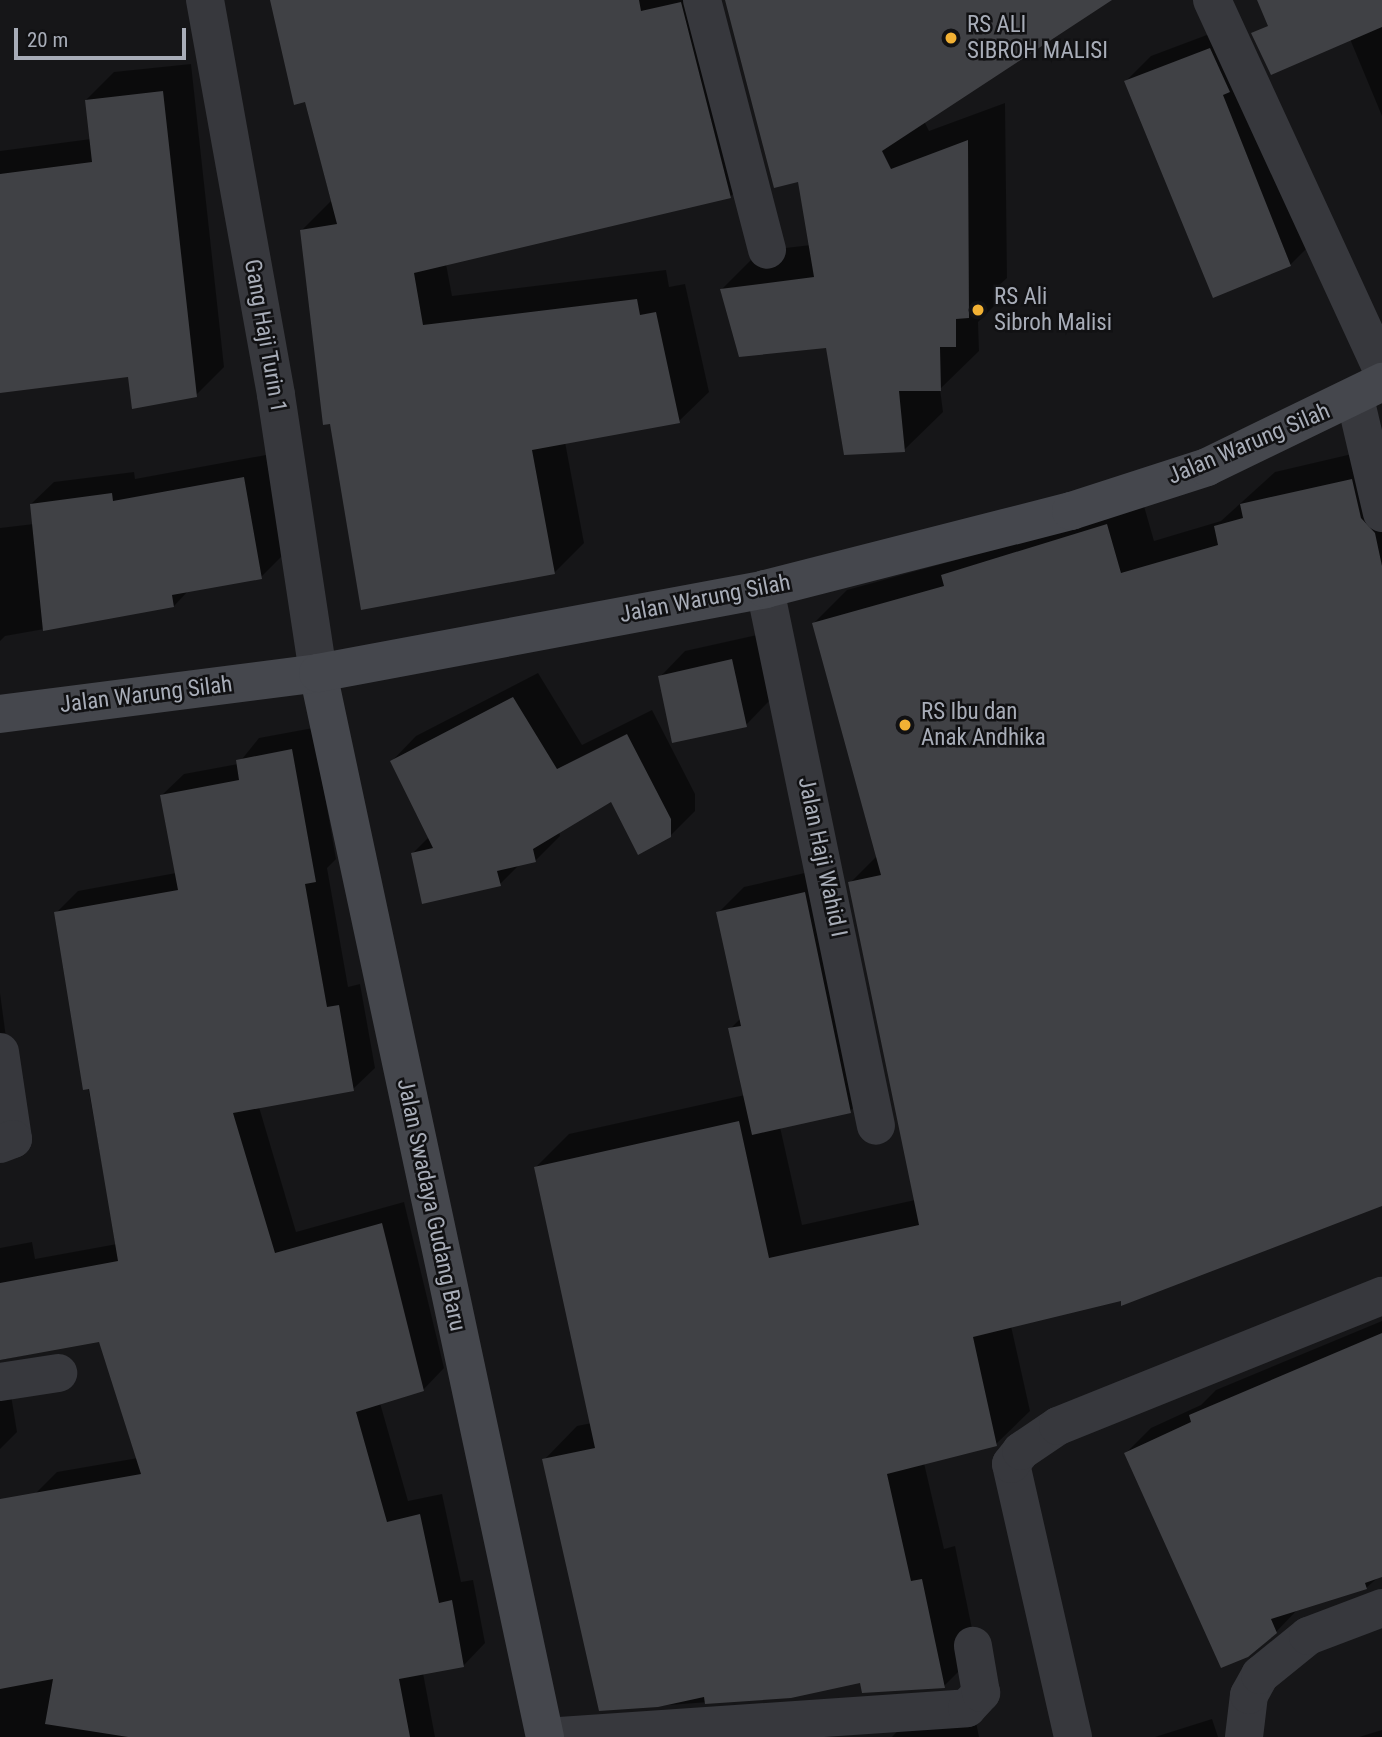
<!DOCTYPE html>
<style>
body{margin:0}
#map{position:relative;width:1382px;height:1737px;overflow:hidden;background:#161618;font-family:"Roboto Condensed",sans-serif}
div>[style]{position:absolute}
.shadow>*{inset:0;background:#0007}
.building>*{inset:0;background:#404145}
.street>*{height:38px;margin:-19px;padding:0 19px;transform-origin:19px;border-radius:19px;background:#37383d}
.secondary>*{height:38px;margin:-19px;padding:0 19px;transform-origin:19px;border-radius:19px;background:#45474d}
.dots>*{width:19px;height:19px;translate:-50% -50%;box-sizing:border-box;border:4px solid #111113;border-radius:50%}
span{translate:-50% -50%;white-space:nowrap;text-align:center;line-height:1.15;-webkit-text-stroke:5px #111113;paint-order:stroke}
.poi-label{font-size:23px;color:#a8adb8}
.left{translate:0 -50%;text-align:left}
.street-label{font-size:23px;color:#a8adb8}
.scale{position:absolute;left:14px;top:28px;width:172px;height:32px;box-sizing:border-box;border:4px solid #a8adb8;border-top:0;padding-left:9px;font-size:21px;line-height:24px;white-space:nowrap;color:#a8adb8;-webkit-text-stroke:5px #111113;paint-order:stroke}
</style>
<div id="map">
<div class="shadow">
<div style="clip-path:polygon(272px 0,717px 0,759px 167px,730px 197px,446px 264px,452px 296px,666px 270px,669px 287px,685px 284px,709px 392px,679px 421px,565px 442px,584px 543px,554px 573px,302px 230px,331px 201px,306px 100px)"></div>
<div style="clip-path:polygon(726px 0,1109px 0,924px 121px,929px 131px,1005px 103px,1007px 278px,994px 290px,994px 306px,978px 322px,979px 351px,940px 389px,943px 412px,904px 450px,828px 346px,722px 289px,760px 251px,811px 245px,800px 180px)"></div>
<div style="clip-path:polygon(1274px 0,1382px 0,1382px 116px,1350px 39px)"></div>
<div style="clip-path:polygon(1236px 24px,1316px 239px,1290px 265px,1126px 81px,1151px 56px)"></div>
<div style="clip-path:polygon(191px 64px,224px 367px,196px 395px,130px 375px,0 391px,0 151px,91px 139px,86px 100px,114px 72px)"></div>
<div style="clip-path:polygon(1382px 447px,1382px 1204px,1122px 1299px,1011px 1326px,1030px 1411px,996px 1444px,924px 1463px,944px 1549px,955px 1546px,977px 1653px,944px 1686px,861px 1681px,790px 1696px,600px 1710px,544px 1460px,577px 1426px,592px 1423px,536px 1167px,569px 1134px,745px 1095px,730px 1029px,741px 1018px,718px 913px,744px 887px,831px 867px,876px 1085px,850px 1111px,780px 1127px,802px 1225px,915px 1200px,850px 883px,878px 855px,814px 623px,847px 590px,960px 559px,1140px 492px,1154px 541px,1221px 521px,1275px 472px)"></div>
<div style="clip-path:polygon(266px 455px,284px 554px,261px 577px,189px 590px,174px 606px,5px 636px,0 641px,0 528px,34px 524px,31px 504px,54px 482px,134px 472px,135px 479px)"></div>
<div style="clip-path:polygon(757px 635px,771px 699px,746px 725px,660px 677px,685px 651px)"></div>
<div style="clip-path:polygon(538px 673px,582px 745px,652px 710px,695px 794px,695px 811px,670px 836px,612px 799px,559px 831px,560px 836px,535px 861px,520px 864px,500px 884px,413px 853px,430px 836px,392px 761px,416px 736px)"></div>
<div style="clip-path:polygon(313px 728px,336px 859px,327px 868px,348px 987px,360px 984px,375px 1068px,353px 1089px,259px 1107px,296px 1232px,404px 1202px,444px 1368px,423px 1390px,380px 1403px,408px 1501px,442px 1494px,461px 1582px,473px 1580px,485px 1643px,464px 1665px,423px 1673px,435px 1737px,0 1737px,0 1576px,35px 1494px,57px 1472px,138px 1458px,100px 1340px,0 1360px,0 1248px,32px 1242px,35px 1259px,117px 1244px,56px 913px,78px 891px,176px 873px,162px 795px,184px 774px,238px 764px,259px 738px)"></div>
<div style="clip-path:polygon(0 993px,14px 1097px,0 1116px)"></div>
<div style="clip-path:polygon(1382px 1321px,1382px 1574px,1366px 1588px,1299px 1608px,1276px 1632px,1126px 1453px,1151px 1428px,1201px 1405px,1216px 1390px)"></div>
<div style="clip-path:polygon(0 1365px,8px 1377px,17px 1432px,0 1449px)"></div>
<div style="clip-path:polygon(974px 1712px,979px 1737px,892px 1737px,911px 1716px)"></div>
<div style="clip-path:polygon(1212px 1719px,1218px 1737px,1155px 1737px)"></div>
<div style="clip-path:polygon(1382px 1730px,1382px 1737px,1359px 1737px)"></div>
</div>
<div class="building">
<div style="clip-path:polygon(270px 0,639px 0,641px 11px,681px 2px,731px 198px,414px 273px,423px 325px,637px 299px,640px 315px,656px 312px,680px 423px,532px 450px,555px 574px,361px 610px,330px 424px,323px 425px,300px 230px,337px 224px,305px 102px,294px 105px)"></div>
<div style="clip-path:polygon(725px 0,1112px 0,882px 151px,891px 169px,968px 140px,969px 318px,956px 319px,956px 347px,940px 347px,941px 391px,899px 391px,905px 452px,844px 455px,826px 348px,739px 357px,720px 289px,814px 277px,798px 182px,774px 188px)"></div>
<div style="clip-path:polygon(1257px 0,1382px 0,1382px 27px,1271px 75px,1251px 33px,1268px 26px)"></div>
<div style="clip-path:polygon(1210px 48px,1230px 92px,1223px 95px,1291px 266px,1213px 298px,1124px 81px)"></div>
<div style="clip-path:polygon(163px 91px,197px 397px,132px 409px,128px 377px,0 393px,0 174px,92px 162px,85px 100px)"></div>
<div style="clip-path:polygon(244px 477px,262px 579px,172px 595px,174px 607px,43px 631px,30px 504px,112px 493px,113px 501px)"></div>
<div style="clip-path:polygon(1352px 479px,1361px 518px,1375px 533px,1382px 566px,1382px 1206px,1121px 1306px,1121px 1301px,973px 1337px,997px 1446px,887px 1474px,911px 1581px,922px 1579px,945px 1688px,862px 1693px,860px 1683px,791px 1698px,705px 1704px,704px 1697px,658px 1707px,599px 1711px,542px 1459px,595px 1448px,534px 1167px,739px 1121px,769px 1258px,919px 1225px,848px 882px,881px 875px,812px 623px,944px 586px,941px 575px,1107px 524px,1121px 573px,1218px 545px,1214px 526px,1243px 518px,1240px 504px)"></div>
<div style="clip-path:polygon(732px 659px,747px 727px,672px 743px,658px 676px)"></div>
<div style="clip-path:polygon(513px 697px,557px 769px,627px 734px,671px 819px,671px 837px,638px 855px,611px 802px,533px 849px,536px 862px,497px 871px,501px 886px,422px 904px,411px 853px,433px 848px,390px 761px)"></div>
<div style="clip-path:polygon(292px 749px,316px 882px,305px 884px,327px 1007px,339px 1005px,354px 1091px,233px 1113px,275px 1253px,382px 1223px,424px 1391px,356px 1412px,387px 1522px,420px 1514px,439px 1603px,452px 1600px,464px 1667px,399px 1679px,410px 1737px,128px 1737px,45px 1724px,53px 1679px,0 1689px,0 1499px,141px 1474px,99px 1342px,0 1360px,0 1283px,118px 1261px,89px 1089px,83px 1090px,54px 912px,178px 890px,160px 795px,239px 780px,236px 760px)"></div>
<div style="clip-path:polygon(805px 892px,851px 1113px,752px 1135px,728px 1028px,741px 1026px,716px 912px)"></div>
<div style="clip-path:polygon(1382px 1333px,1382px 1577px,1365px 1583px,1367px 1589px,1271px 1619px,1277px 1633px,1248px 1657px,1221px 1668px,1124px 1453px,1191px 1422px,1189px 1415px)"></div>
</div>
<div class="street">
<div style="left:205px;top:0;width:401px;rotate:79.8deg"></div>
<div style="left:276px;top:395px;width:281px;rotate:81.4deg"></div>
<div style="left:702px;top:0;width:258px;rotate:75.4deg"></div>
<div style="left:1212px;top:0;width:406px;rotate:65.3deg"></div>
<div style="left:1355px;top:398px;width:118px;rotate:76.8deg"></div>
<div style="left:765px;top:589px;width:548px;rotate:78.32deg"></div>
<div style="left:0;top:1052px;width:88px;rotate:81.5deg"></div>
<div style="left:13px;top:1139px;width:14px;rotate:159deg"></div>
<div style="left:0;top:1382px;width:59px;rotate:-8.8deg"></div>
<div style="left:545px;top:1737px;width:423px;rotate:-3.9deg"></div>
<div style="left:967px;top:1708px;width:21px;rotate:-47deg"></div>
<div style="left:981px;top:1693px;width:48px;rotate:-99.7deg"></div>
<div style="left:1073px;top:1737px;width:280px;rotate:-102.8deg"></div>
<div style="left:1011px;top:1464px;width:16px;rotate:-52deg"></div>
<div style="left:1021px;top:1451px;width:45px;rotate:-34deg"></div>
<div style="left:1058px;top:1426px;width:349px;rotate:-21.9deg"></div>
<div style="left:1244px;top:1737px;width:42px;rotate:-83.2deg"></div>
<div style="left:1249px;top:1695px;width:23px;rotate:-61deg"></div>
<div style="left:1260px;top:1675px;width:62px;rotate:-39.1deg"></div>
<div style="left:1308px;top:1636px;width:79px;rotate:-20.7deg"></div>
</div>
<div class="secondary">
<div style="left:318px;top:673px;width:1088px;rotate:77.96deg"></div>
<div style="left:0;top:714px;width:321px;rotate:-7.3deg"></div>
<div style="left:318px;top:673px;width:455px;rotate:-10.6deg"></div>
<div style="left:765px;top:589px;width:316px;rotate:-14.3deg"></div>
<div style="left:1071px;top:511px;width:143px;rotate:-17.9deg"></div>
<div style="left:1207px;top:467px;width:195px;rotate:-25.9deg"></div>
</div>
<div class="dots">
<div style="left:951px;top:38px;background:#f2b134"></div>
<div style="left:978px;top:310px;background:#f2b134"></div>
<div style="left:905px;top:725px;background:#f2b134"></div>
</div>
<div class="poi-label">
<span class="left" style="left:967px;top:38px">RS ALI<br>SIBROH MALISI</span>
<span class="left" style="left:994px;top:310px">RS Ali<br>Sibroh Malisi</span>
<span class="left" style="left:921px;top:725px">RS Ibu dan<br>Anak Andhika</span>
</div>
<div class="street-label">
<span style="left:265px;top:336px;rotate:80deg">Gang Haji Turin 1</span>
<span style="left:1249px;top:444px;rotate:-23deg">Jalan Warung Silah</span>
<span style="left:705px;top:599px;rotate:-11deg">Jalan Warung Silah</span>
<span style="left:146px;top:695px;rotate:-7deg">Jalan Warung Silah</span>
<span style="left:822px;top:857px;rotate:78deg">Jalan Haji Wahid I</span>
<span style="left:431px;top:1205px;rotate:78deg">Jalan Swadaya Gudang Baru</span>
</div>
<div class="scale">20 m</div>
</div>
